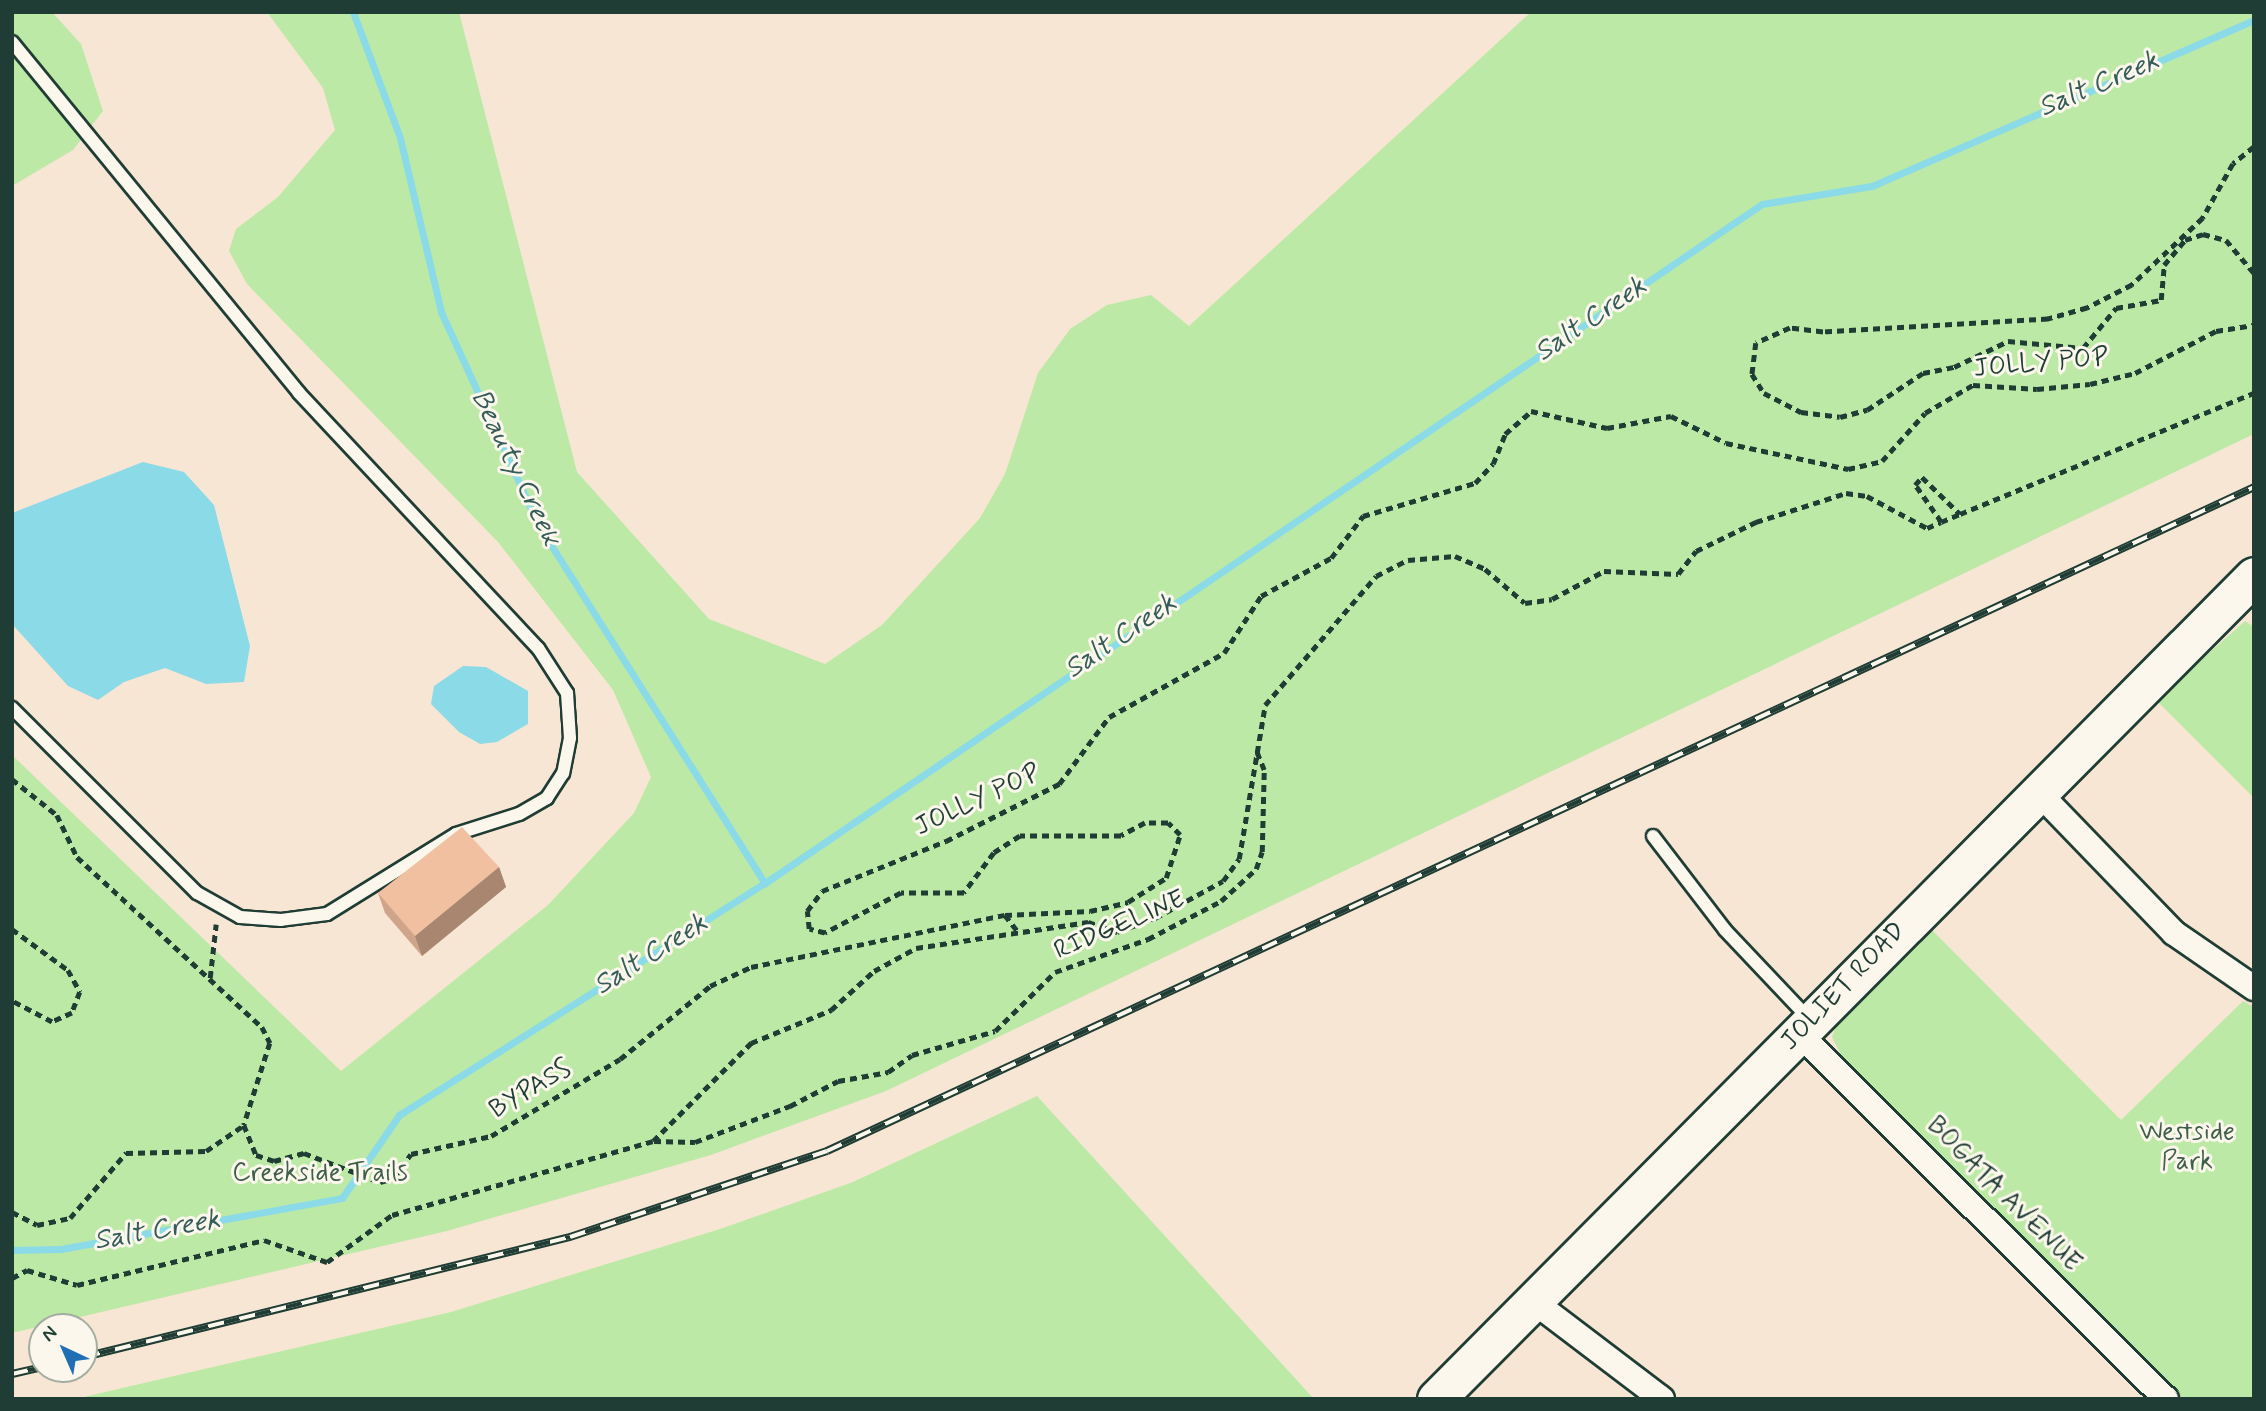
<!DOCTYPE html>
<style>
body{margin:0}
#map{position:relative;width:2266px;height:1411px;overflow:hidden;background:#f8e6d5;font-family:Mynerve,sans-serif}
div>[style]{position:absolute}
.green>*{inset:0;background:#bde9a6}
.water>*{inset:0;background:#8bdae8}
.stream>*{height:7px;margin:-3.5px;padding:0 3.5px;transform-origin:3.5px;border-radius:3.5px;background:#8bdae8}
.path>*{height:4.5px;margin-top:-2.25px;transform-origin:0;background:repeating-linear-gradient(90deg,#1f3d34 0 7px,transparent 0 12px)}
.roads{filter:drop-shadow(2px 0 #1f3d34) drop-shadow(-2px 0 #1f3d34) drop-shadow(0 2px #1f3d34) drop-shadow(0 -2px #1f3d34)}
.lane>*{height:12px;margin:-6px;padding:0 6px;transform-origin:6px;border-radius:6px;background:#fbf7ec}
.street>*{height:24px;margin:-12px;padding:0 12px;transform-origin:12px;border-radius:12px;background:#fbf7ec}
.secondary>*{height:37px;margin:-18.5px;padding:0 18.5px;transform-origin:18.5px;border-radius:18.5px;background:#fbf7ec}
.rail>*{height:8px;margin-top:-4px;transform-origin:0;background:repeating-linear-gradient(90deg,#fbf7ec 0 16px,#1f3d34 0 32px);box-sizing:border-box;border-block:2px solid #1f3d34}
.wall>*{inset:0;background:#cea58a}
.shaded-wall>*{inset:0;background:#a88670}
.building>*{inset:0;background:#f0c0a0}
span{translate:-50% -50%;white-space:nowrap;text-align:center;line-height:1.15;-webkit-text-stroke:6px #fbf7ec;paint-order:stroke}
.street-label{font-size:26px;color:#1f3d34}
.park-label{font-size:26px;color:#3f5f4b}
.water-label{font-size:28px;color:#355c58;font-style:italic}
.frame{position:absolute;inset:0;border:14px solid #1f3d34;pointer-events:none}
.north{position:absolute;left:28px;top:1313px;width:70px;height:70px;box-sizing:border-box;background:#fbf7ec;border:2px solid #a3ada2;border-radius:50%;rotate:316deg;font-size:19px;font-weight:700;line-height:28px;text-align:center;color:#1f3d34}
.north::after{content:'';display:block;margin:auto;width:24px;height:32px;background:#1f6fb2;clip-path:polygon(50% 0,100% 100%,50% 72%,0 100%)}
</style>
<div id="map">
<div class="green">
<div style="clip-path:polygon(12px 12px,52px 12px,81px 44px,103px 111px,73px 150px,12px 186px)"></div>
<div style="clip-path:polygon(267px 12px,459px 12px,577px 472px,709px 619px,825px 664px,882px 625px,980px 518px,1005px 474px,1038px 373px,1070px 329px,1107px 305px,1151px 295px,1189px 326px,1531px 12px,2254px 12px,2254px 434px,886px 1091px,711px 1155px,447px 1231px,12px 1333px,12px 755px,341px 1071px,548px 905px,634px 813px,651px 777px,613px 690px,498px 542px,247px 284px,229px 251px,236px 229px,278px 197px,335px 130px,323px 88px)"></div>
<div style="clip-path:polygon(2245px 621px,2254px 627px,2254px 798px,2156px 700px)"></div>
<div style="clip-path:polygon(1930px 928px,2121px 1120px,2243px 1001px,2254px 1007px,2254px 1399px,2172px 1399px,1842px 1057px,1832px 1037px,1841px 1011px)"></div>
<div style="clip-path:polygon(1037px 1096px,1314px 1399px,75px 1399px,451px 1312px,720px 1229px,853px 1182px)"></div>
</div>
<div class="water">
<div style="clip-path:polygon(143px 462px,184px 472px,214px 505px,250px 646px,244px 682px,206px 684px,165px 668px,124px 682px,98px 700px,68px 686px,12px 624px,12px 513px)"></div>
<div style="clip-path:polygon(463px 666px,486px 667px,528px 691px,528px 724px,497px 742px,480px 744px,459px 732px,431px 704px,434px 686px)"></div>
</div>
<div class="stream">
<div style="left:353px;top:12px;width:134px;rotate:69.5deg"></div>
<div style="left:400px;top:138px;width:179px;rotate:76.7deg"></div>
<div style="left:441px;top:312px;width:235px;rotate:65.4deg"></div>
<div style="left:539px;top:526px;width:423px;rotate:57.7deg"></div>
<div style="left:12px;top:1250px;width:49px;rotate:-1.2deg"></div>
<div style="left:61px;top:1249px;width:286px;rotate:-10.3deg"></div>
<div style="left:342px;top:1198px;width:101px;rotate:-55.5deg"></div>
<div style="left:399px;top:1115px;width:433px;rotate:-32.4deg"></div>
<div style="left:765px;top:883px;width:1206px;rotate:-34.26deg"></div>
<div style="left:1762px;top:204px;width:111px;rotate:-9.3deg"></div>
<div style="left:1872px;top:186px;width:417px;rotate:-23.5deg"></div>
</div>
<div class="path">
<div style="left:2254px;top:147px;width:27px;rotate:141deg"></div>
<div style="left:2233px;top:164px;width:62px;rotate:119.1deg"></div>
<div style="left:2203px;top:218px;width:98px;rotate:136.7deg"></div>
<div style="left:2132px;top:285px;width:51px;rotate:152.9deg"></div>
<div style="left:2087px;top:308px;width:41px;rotate:164.2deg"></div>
<div style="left:2048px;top:319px;width:225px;rotate:176.7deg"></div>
<div style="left:1823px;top:332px;width:33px;rotate:-173deg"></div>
<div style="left:1790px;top:328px;width:37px;rotate:156deg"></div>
<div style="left:1756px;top:343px;width:31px;rotate:97deg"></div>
<div style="left:1752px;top:374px;width:22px;rotate:58deg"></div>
<div style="left:1764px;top:393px;width:42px;rotate:27.2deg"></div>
<div style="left:1801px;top:412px;width:39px;rotate:7deg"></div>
<div style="left:1840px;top:417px;width:28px;rotate:-15deg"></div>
<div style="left:1867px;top:410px;width:67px;rotate:-33.5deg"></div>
<div style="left:1923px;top:373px;width:32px;rotate:-11deg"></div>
<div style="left:1954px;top:367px;width:60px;rotate:-25.7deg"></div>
<div style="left:2008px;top:341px;width:75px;rotate:5.3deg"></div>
<div style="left:2083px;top:348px;width:52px;rotate:-50.5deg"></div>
<div style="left:2116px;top:308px;width:46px;rotate:-10.1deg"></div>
<div style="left:2161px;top:300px;width:35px;rotate:-85deg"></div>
<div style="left:2164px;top:265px;width:33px;rotate:-50deg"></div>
<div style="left:2185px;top:240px;width:19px;rotate:-18deg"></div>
<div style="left:2203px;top:234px;width:24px;rotate:15deg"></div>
<div style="left:2226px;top:240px;width:43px;rotate:49.7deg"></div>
<div style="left:1941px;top:522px;width:21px;rotate:-23deg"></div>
<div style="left:12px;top:779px;width:58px;rotate:38.7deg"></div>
<div style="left:57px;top:815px;width:47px;rotate:64.5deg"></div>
<div style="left:77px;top:857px;width:251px;rotate:42.6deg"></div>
<div style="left:262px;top:1027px;width:18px;rotate:63deg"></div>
<div style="left:270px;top:1043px;width:86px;rotate:107.6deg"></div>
<div style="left:244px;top:1125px;width:32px;rotate:68deg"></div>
<div style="left:256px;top:1155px;width:19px;rotate:18deg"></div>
<div style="left:274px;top:1161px;width:31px;rotate:-15deg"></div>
<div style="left:304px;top:1153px;width:81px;rotate:20.9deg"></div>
<div style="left:380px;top:1182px;width:15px;rotate:-16deg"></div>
<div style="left:394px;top:1178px;width:29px;rotate:-55deg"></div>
<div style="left:411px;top:1154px;width:82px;rotate:-12.7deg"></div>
<div style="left:491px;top:1136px;width:150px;rotate:-30.8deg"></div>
<div style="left:620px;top:1059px;width:116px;rotate:-39deg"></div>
<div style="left:710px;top:986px;width:45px;rotate:-24.9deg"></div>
<div style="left:751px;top:967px;width:259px;rotate:-11.6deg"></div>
<div style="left:1005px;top:915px;width:85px;rotate:-2.7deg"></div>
<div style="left:1090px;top:911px;width:39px;rotate:-13deg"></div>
<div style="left:1128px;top:902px;width:45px;rotate:-32.3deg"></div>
<div style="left:1166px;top:878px;width:45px;rotate:-72deg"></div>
<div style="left:1180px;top:835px;width:17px;rotate:-135deg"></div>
<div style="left:1168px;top:823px;width:23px;rotate:180deg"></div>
<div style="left:1145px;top:823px;width:27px;rotate:152deg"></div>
<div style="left:1121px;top:836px;width:101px;rotate:180deg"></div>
<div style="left:1020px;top:836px;width:31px;rotate:147deg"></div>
<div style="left:994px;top:853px;width:50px;rotate:126.9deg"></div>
<div style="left:964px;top:893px;width:63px;rotate:180deg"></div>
<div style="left:901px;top:893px;width:86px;rotate:152.2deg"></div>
<div style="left:825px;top:933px;width:16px;rotate:-166deg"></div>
<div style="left:809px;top:929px;width:18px;rotate:-96deg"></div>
<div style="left:807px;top:911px;width:25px;rotate:-53deg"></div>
<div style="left:822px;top:891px;width:134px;rotate:-22deg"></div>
<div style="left:946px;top:841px;width:127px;rotate:-26.8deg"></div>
<div style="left:1059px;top:784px;width:84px;rotate:-53.3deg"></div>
<div style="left:1109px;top:717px;width:132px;rotate:-29.1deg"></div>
<div style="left:1224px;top:653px;width:68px;rotate:-57deg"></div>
<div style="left:1261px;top:596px;width:80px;rotate:-28.5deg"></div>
<div style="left:1331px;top:558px;width:53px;rotate:-52.7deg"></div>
<div style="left:1363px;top:516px;width:117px;rotate:-16.4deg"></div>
<div style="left:1475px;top:483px;width:26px;rotate:-47deg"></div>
<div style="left:1493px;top:464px;width:32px;rotate:-68deg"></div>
<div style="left:1505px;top:434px;width:35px;rotate:-41deg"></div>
<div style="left:1531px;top:411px;width:78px;rotate:12.6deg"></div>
<div style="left:1607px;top:428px;width:65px;rotate:-10.6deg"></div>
<div style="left:1671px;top:416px;width:61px;rotate:26.1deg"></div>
<div style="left:1726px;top:443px;width:125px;rotate:12deg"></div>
<div style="left:1848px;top:469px;width:35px;rotate:-13deg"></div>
<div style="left:1882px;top:461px;width:64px;rotate:-48.1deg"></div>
<div style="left:1925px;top:413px;width:56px;rotate:-30.3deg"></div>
<div style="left:1973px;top:385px;width:64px;rotate:3.6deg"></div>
<div style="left:2037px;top:389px;width:53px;rotate:-5.4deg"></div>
<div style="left:2090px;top:384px;width:46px;rotate:-13.7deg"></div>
<div style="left:2135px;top:373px;width:91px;rotate:-27.4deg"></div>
<div style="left:2216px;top:331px;width:38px;rotate:-9deg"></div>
<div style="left:1005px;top:915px;width:23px;rotate:52deg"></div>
<div style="left:12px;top:929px;width:69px;rotate:36.2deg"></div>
<div style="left:68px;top:970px;width:25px;rotate:61deg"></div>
<div style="left:80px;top:992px;width:22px;rotate:111deg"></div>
<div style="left:72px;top:1013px;width:22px;rotate:156deg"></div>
<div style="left:52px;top:1022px;width:45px;rotate:-152.3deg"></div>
<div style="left:210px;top:978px;width:54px;rotate:-83.7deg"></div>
<div style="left:654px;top:1141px;width:41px;rotate:1.4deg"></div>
<div style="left:695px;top:1142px;width:102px;rotate:-20.8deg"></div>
<div style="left:790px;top:1106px;width:54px;rotate:-27.5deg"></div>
<div style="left:838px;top:1081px;width:51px;rotate:-10.2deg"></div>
<div style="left:888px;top:1072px;width:29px;rotate:-35deg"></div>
<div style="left:912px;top:1055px;width:86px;rotate:-16.1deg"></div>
<div style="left:995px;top:1031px;width:84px;rotate:-44.5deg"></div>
<div style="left:1055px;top:972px;width:99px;rotate:-19.5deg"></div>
<div style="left:1148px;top:939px;width:82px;rotate:-27.5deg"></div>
<div style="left:1221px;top:901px;width:47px;rotate:-42.4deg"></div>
<div style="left:1256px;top:869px;width:18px;rotate:-71deg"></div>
<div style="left:1262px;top:852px;width:82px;rotate:-88.6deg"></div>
<div style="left:1264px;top:770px;width:22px;rotate:-112deg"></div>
<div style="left:12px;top:1212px;width:28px;rotate:27deg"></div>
<div style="left:37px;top:1225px;width:34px;rotate:-12deg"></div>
<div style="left:70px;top:1218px;width:86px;rotate:-49.3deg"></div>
<div style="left:126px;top:1153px;width:80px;rotate:-1.4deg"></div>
<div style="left:206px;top:1151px;width:46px;rotate:-34.4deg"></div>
<div style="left:12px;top:1278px;width:17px;rotate:-28deg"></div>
<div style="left:27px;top:1270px;width:52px;rotate:16.7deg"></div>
<div style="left:77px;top:1285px;width:192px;rotate:-13.5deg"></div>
<div style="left:264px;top:1240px;width:67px;rotate:19.2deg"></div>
<div style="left:327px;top:1262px;width:80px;rotate:-35.9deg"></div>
<div style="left:392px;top:1215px;width:271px;rotate:-15.8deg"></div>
<div style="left:653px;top:1141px;width:139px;rotate:-45deg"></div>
<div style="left:751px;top:1043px;width:87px;rotate:-22.4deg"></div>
<div style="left:831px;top:1010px;width:58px;rotate:-42.2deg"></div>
<div style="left:874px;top:971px;width:48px;rotate:-28.7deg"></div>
<div style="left:916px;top:948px;width:174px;rotate:-8.6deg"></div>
<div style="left:1088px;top:922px;width:31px;rotate:19deg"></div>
<div style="left:1117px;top:932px;width:40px;rotate:-20.2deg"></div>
<div style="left:1155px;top:918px;width:77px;rotate:-28.6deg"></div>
<div style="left:1223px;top:881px;width:27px;rotate:-54deg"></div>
<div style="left:1239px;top:859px;width:156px;rotate:-80.4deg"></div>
<div style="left:1265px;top:705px;width:170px;rotate:-49.3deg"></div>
<div style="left:1376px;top:576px;width:36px;rotate:-27deg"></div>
<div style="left:1408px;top:560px;width:47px;rotate:-4.9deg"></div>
<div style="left:1455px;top:556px;width:33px;rotate:23deg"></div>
<div style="left:1485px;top:569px;width:52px;rotate:40.4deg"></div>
<div style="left:1525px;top:603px;width:27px;rotate:-8deg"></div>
<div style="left:1552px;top:599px;width:59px;rotate:-28.3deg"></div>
<div style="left:1604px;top:571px;width:74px;rotate:2.3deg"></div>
<div style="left:1678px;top:574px;width:29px;rotate:-52deg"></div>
<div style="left:1696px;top:551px;width:67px;rotate:-25.8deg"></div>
<div style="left:1756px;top:522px;width:95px;rotate:-17.9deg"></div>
<div style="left:1846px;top:493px;width:21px;rotate:8deg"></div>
<div style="left:1867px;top:496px;width:68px;rotate:28.1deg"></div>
<div style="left:1927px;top:528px;width:15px;rotate:-23deg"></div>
<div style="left:1941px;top:522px;width:45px;rotate:-125.1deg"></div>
<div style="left:1915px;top:485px;width:11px;rotate:-49deg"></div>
<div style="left:1922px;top:477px;width:53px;rotate:44.2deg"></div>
<div style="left:1960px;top:514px;width:318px;rotate:-22.4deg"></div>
</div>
<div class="roads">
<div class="lane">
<div style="left:12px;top:42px;width:453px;rotate:50.7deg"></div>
<div style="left:299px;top:393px;width:349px;rotate:46.9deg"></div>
<div style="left:538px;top:648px;width:54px;rotate:57.2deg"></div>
<div style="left:567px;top:693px;width:45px;rotate:86.2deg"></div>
<div style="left:570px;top:738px;width:36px;rotate:101deg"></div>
<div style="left:563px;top:773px;width:30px;rotate:123deg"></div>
<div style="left:547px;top:798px;width:32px;rotate:150deg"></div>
<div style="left:519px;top:814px;width:66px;rotate:162.4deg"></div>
<div style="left:456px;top:834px;width:152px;rotate:148.2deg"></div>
<div style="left:327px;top:914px;width:46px;rotate:172.6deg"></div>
<div style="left:281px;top:920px;width:41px;rotate:-175.8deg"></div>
<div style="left:240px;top:917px;width:49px;rotate:-150.8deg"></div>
<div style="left:197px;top:893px;width:262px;rotate:-135deg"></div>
<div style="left:1653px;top:836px;width:118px;rotate:52.5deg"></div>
<div style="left:1725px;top:930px;width:124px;rotate:46.6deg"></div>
</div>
<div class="street">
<div style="left:2037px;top:791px;width:197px;rotate:46deg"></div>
<div style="left:2174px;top:933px;width:97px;rotate:34.5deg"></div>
<div style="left:1798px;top:1033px;width:519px;rotate:44.84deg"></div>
<div style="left:1533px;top:1301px;width:162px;rotate:37.2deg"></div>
</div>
<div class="secondary">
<div style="left:1436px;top:1399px;width:1160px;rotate:-45.17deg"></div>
</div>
</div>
<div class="rail">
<div style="left:84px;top:1357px;width:501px;rotate:-13.87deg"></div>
<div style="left:570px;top:1237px;width:271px;rotate:-18.5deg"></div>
<div style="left:827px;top:1151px;width:1574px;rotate:-24.95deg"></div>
<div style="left:12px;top:1374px;width:31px;rotate:-13deg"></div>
</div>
<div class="wall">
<div style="clip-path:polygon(499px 867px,506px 887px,422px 956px,385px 913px,378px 893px)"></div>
</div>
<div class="shaded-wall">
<div style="clip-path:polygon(499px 867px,506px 887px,422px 956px,415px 936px)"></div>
</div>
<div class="building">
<div style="clip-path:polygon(462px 827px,499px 867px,415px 936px,378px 893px)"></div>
</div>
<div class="street-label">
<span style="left:2041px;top:364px;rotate:-5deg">JOLLY POP</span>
<span style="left:978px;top:801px;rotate:-25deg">JOLLY POP</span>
<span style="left:1120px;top:926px;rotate:-23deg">RIDGELINE</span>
<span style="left:1844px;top:987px;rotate:-46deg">JOLIET ROAD</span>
<span style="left:531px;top:1090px;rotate:-31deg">BYPASS</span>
<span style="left:2003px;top:1195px;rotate:45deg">BOGATA AVENUE</span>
</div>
<div class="park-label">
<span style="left:2187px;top:1148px">Westside<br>Park</span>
<span style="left:320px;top:1174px">Creekside Trails</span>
</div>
<div class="water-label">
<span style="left:2099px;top:85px;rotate:-23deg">Salt Creek</span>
<span style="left:1591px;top:320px;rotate:-34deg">Salt Creek</span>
<span style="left:515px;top:468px;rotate:64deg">Beauty Creek</span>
<span style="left:1121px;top:637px;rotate:-34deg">Salt Creek</span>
<span style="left:651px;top:955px;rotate:-32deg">Salt Creek</span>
<span style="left:157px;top:1231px;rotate:-10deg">Salt Creek</span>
</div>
<div class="frame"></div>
<div class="north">N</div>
</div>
